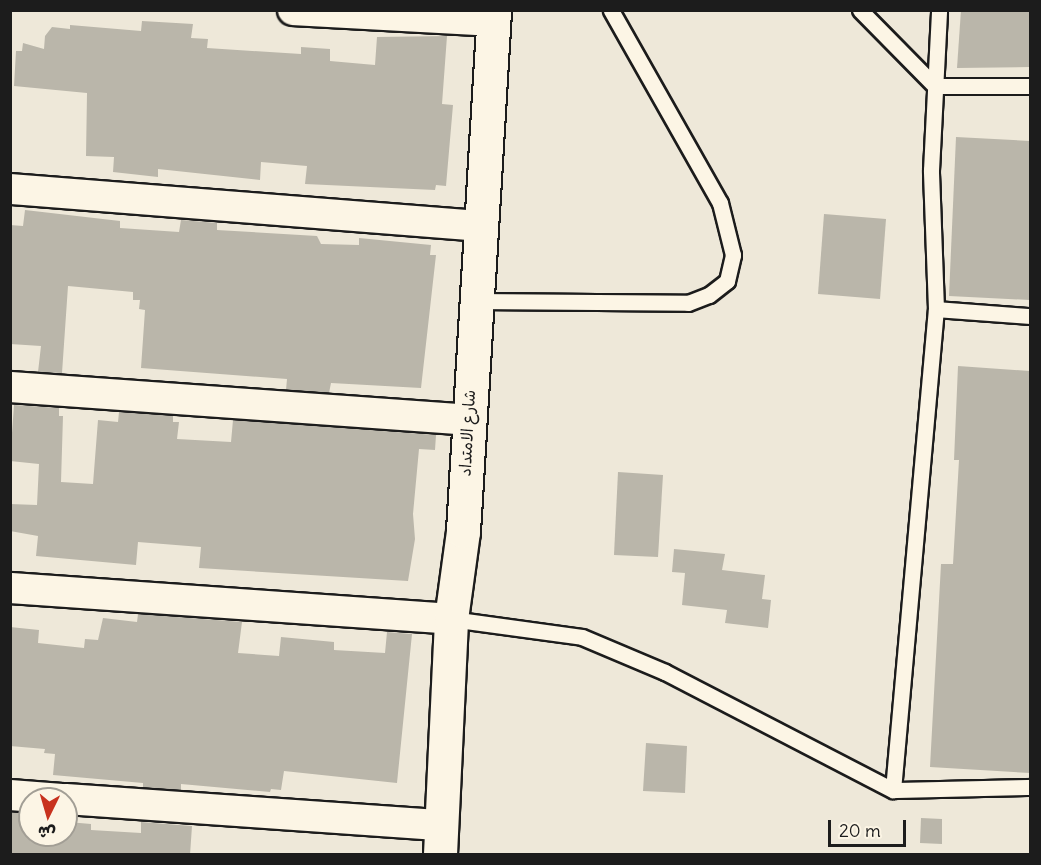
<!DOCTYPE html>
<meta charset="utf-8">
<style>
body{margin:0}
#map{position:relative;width:1041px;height:865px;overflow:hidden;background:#eee8d9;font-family:Delius,"Playpen Sans Arabic",sans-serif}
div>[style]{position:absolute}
.building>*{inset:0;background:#bab6aa}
.roads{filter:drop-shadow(2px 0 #1c1c1c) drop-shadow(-2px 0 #1c1c1c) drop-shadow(0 2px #1c1c1c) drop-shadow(0 -2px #1c1c1c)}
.lane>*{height:15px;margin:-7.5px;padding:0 7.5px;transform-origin:7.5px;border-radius:7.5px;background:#fcf5e5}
.street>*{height:30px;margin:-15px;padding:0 15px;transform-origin:15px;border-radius:15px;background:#fcf5e5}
.secondary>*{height:33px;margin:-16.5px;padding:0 16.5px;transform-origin:16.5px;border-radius:16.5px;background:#fcf5e5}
span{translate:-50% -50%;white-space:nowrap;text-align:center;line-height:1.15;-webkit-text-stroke:4.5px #fcf5e5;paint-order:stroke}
.street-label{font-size:16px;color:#1c1c1c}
.frame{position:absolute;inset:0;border:12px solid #1c1c1c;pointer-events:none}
.north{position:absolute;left:18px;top:787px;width:60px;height:60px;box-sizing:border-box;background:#fcf5e5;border:2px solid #a29e95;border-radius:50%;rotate:185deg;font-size:16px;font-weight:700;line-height:24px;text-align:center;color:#1c1c1c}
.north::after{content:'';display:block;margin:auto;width:21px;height:27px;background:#c8321e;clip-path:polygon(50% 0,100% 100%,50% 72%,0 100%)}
.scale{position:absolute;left:828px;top:820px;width:78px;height:27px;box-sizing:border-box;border:3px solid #1c1c1c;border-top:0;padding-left:8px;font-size:18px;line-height:21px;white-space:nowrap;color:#1c1c1c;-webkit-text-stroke:4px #fcf5e5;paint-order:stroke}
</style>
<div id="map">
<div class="building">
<div style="clip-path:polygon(961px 10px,1030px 10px,1030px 67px,957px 68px)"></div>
<div style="clip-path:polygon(142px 21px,193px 24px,191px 38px,208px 39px,207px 48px,301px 54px,301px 47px,330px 49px,330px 61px,375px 65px,377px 37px,447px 36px,442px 104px,453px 105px,446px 186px,436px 185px,435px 190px,305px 184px,307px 166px,261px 162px,260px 180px,158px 169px,158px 177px,113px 172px,114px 157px,86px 156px,87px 93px,14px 86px,16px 51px,22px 51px,23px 43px,44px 49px,45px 36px,52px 27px,70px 29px,70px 25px,141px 31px)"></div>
<div style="clip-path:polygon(956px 137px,1030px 141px,1030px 300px,949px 296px)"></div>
<div style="clip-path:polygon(25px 210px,120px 221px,120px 228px,179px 232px,181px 220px,217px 223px,217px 230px,317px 236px,321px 244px,359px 245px,359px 238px,431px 245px,430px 255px,436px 255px,421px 388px,331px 383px,329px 393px,286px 390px,287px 379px,141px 368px,145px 310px,139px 309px,140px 300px,133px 300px,133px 292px,68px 286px,62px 373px,38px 372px,41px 346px,10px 344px,10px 225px,23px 226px)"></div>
<div style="clip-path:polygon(824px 214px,886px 219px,880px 299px,818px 294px)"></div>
<div style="clip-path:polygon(958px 366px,1030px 371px,1030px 773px,930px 767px,941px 564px,953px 564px,959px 460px,954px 460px)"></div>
<div style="clip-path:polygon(14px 405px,59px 408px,59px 416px,63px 416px,61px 482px,93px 484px,98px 420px,118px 422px,119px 412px,173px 416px,173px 422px,179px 422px,177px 439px,231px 442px,233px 420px,436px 435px,435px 450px,419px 449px,413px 514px,415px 539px,408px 581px,199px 568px,201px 547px,138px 542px,136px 565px,36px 556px,38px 536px,10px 531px,10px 504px,37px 505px,39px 464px,10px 461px)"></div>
<div style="clip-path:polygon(618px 472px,663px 475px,658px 557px,614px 555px)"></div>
<div style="clip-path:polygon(674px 549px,725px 554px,722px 570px,765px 575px,762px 599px,771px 600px,768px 628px,725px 623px,727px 610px,682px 605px,685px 573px,672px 572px)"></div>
<div style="clip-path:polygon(138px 614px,242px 622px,238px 653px,279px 656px,281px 637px,334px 642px,334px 650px,385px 653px,387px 632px,412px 634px,397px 783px,284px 771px,281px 790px,271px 789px,270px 792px,181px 784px,181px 790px,143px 787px,143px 783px,53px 775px,55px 754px,44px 753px,45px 749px,10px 746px,10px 627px,39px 630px,38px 643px,84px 648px,85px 639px,98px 640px,103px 618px,137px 622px)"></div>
<div style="clip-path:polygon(646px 743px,687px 746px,685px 793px,643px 791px)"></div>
<div style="clip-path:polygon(10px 812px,30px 814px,30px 835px,66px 835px,66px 818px,68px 822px,91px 824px,91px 830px,141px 833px,141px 822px,192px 826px,190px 855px,10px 855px)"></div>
<div style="clip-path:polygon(921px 818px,942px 819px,942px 844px,920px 843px)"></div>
</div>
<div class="roads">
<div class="lane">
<div style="left:860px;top:10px;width:107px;rotate:45.4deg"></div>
<div style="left:935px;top:86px;width:95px"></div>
<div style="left:475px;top:301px;width:213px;rotate:0.5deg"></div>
<div style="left:688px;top:303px;width:22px;rotate:-21deg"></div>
<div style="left:709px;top:295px;width:23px;rotate:-38deg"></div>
<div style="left:727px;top:281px;width:27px;rotate:-77deg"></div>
<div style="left:733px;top:255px;width:54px;rotate:-104deg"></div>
<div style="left:720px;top:203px;width:222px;rotate:-119.5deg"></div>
<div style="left:936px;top:309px;width:94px;rotate:4.3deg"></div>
<div style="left:451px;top:619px;width:132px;rotate:7.8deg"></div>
<div style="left:582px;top:637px;width:90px;rotate:22.9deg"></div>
<div style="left:665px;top:672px;width:257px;rotate:27.4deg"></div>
<div style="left:893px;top:790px;width:137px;rotate:-1.3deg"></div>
<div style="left:893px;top:790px;width:483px;rotate:-84.9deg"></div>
<div style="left:936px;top:309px;width:139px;rotate:-92.1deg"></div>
<div style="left:931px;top:170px;width:160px;rotate:-87.1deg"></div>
</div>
<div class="street">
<div style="left:293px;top:10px;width:201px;rotate:3.1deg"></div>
<div style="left:10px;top:189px;width:471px;rotate:4.5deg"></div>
<div style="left:10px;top:387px;width:458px;rotate:4.1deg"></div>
<div style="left:10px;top:588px;width:442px;rotate:4deg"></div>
<div style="left:10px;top:795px;width:52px;rotate:4.4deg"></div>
<div style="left:66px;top:799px;width:376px;rotate:4deg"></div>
</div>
<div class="secondary">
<div style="left:440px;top:854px;width:235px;rotate:-87.3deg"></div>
<div style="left:451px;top:619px;width:89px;rotate:-82.2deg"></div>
<div style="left:463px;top:531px;width:522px;rotate:-86.59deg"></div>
</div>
</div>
<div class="street-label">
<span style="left:467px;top:433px;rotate:-87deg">شارع الامتداد</span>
</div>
<div class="frame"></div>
<div class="north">ش</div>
<div class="scale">20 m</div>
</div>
